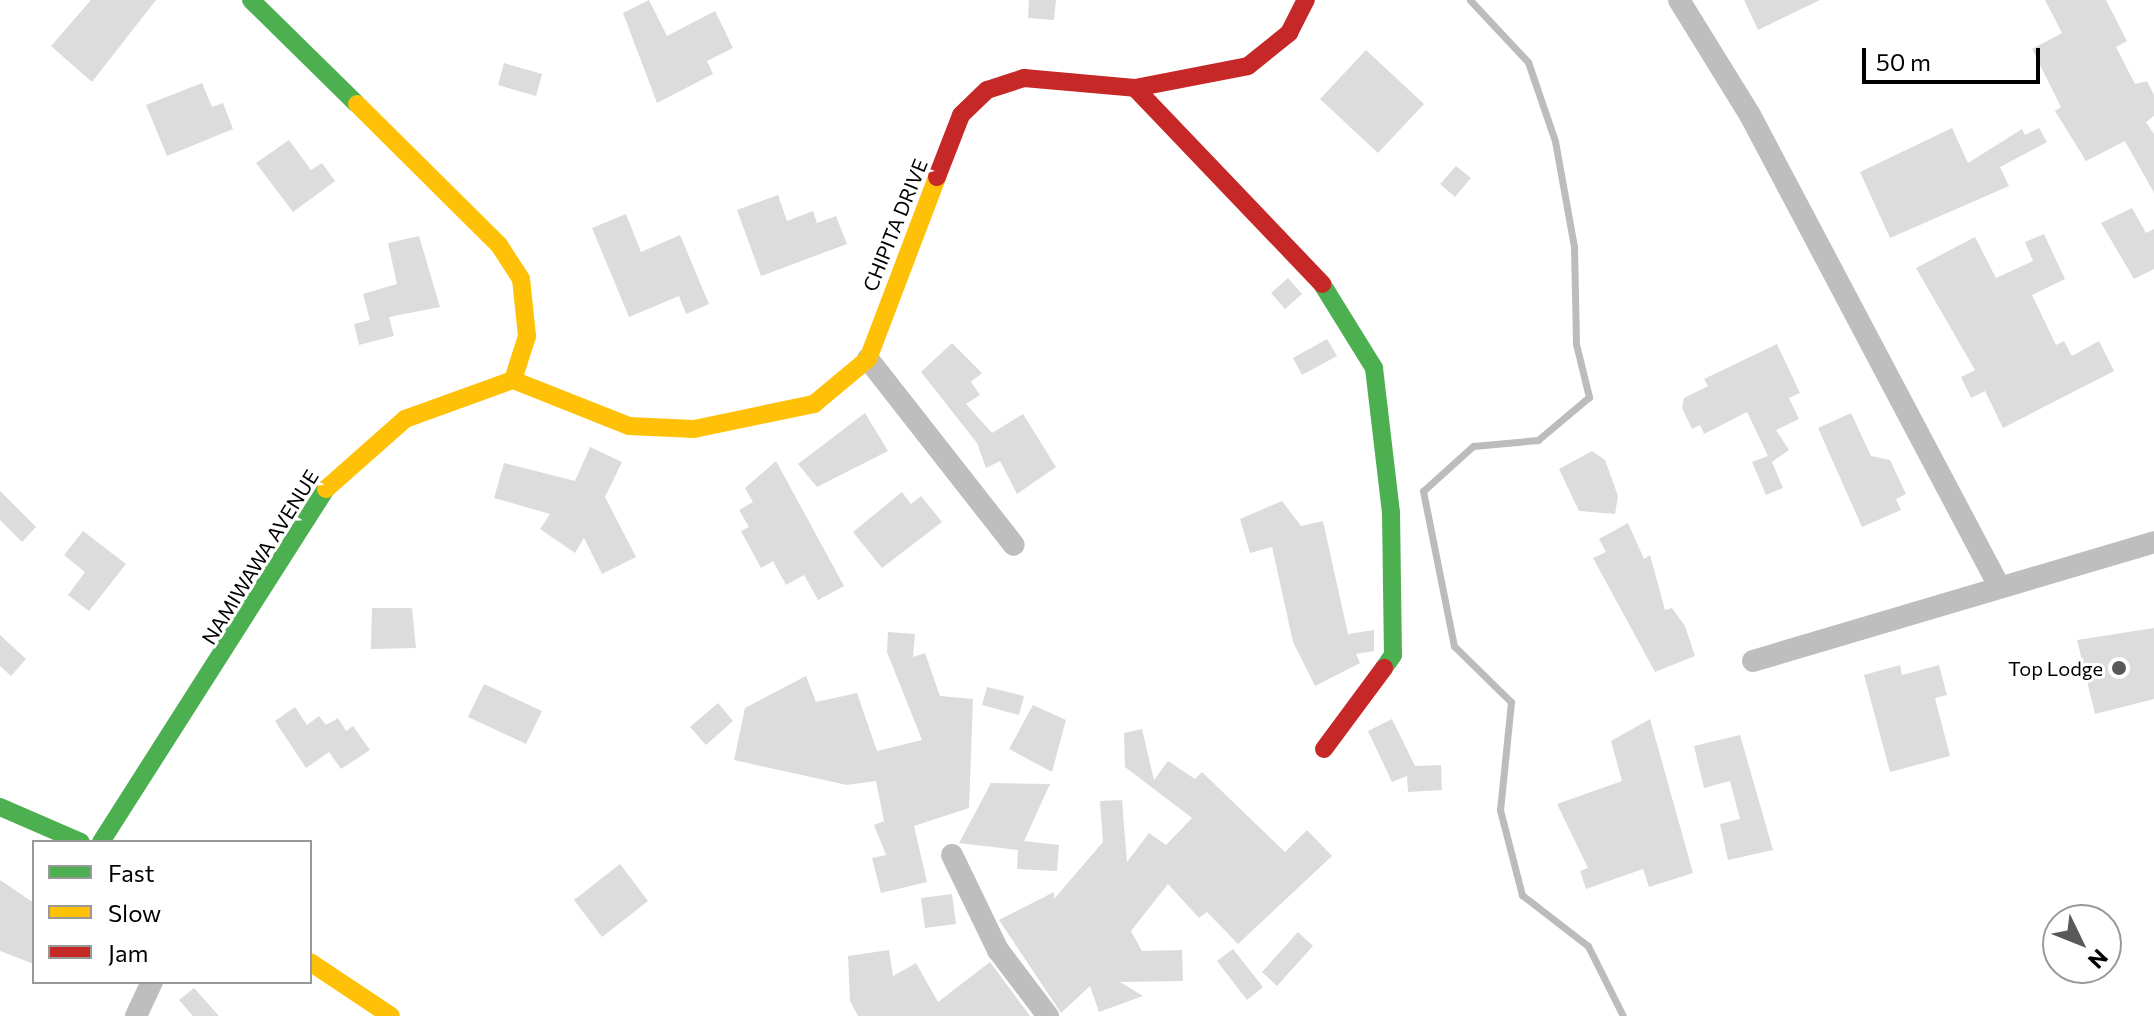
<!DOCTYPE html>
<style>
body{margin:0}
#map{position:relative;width:2154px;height:1016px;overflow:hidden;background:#fff;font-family:Commissioner,sans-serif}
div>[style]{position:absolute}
.stream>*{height:7px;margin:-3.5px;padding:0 3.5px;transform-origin:3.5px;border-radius:3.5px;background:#bcbcbc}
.building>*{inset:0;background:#dcdcdc}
.street>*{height:22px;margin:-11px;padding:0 11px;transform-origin:11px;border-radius:11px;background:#bebebe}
.fast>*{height:18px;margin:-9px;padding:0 9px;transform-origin:9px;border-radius:9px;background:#4caf50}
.slow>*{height:18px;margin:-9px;padding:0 9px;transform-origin:9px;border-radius:9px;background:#ffc107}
.jam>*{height:18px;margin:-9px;padding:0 9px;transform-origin:9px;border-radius:9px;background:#c62828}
.dots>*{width:22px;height:22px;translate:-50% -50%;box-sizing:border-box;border:4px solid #fff;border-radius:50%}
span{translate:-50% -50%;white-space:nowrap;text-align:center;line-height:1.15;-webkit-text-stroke:6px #fff;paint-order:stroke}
.street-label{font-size:20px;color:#000}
.poi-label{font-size:20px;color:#000}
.right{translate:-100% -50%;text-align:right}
.legend{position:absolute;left:32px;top:840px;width:280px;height:144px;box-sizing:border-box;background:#fff;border:2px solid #999;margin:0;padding:10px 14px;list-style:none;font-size:24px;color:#000}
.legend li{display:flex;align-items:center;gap:16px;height:40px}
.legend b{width:40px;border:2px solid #999}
.north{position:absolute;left:2042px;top:904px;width:80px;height:80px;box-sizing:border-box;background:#fff;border:2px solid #999;border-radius:50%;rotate:133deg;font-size:22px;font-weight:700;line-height:32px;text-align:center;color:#000}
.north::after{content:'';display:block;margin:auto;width:28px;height:36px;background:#595959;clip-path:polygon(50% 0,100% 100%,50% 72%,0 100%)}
.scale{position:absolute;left:1862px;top:48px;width:178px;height:36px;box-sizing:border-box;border:4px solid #000;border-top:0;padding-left:10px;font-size:24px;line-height:28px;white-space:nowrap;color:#000;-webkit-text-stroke:6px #fff;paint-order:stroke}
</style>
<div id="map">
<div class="stream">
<div style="left:1470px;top:0;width:85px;rotate:46.9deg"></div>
<div style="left:1528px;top:62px;width:83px;rotate:71.1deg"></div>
<div style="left:1555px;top:141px;width:108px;rotate:79.8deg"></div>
<div style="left:1574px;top:247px;width:97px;rotate:88.8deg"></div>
<div style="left:1576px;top:344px;width:55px;rotate:76.2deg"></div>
<div style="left:1589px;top:397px;width:67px;rotate:139.9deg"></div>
<div style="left:1538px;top:440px;width:65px;rotate:174.7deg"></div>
<div style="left:1473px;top:446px;width:67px;rotate:138deg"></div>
<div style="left:1423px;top:491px;width:158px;rotate:78.7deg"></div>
<div style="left:1454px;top:646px;width:80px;rotate:44.5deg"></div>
<div style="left:1511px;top:702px;width:109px;rotate:95.8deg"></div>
<div style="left:1500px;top:810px;width:88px;rotate:75.5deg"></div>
<div style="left:1522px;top:895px;width:83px;rotate:37.7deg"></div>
<div style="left:1588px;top:946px;width:78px;rotate:63.4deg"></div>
</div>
<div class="building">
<div style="clip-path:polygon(91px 0,156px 0,92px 82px,51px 46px)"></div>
<div style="clip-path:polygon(649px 0,667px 36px,715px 11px,733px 48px,707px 61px,713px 74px,657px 103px,623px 13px)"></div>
<div style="clip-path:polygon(1029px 0,1056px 0,1054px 20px,1028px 18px)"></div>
<div style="clip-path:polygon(1744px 0,1820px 0,1758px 30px)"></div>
<div style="clip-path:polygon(2045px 0,2106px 0,2127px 41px,2116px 47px,2135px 84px,2147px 81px,2154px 95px,2154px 116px,2146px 122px,2154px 134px,2154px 193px,2125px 141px,2086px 161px,2055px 111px,2061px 107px,2032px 49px,2062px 33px)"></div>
<div style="clip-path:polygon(1366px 50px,1424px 104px,1378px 153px,1320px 99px)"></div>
<div style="clip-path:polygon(504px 63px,542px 74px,536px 96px,498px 85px)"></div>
<div style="clip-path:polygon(202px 83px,212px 107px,223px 103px,233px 129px,167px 156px,146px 105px)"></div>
<div style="clip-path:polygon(1952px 128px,1968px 163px,2022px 129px,2025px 135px,2039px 128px,2047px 142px,2000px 167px,2009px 186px,1890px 238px,1860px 172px)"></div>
<div style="clip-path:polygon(289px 140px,311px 170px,322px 163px,335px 181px,293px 212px,256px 163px)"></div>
<div style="clip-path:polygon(1456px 166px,1471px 178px,1455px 197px,1440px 184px)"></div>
<div style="clip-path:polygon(778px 195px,787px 221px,813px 211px,817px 223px,836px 216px,847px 244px,761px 276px,737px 210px)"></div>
<div style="clip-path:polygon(2132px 208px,2146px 233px,2154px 229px,2154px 269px,2134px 279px,2101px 223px)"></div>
<div style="clip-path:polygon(626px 214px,641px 252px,680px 235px,709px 304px,686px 314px,679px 296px,629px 317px,592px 228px)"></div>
<div style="clip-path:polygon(2044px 234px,2065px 279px,2032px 295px,2056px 345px,2064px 341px,2072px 356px,2099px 341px,2114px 371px,2003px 428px,1985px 391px,1971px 398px,1961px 377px,1975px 370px,1916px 268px,1975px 237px,1996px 278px,2033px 261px,2025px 242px)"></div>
<div style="clip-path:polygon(419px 236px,440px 307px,389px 317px,394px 336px,359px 345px,354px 324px,370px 320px,363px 294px,397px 284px,388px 243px)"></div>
<div style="clip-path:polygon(1288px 278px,1302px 294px,1285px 309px,1271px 293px)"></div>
<div style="clip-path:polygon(1327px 339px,1337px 356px,1302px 375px,1293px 358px)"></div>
<div style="clip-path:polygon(952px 343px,982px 373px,971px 382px,980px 395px,966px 404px,992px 433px,1023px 414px,1056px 467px,1017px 494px,1000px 461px,986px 468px,977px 443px,921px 372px)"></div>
<div style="clip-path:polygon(1777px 344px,1800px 393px,1789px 398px,1799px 419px,1776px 430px,1789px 450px,1772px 462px,1783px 488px,1766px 495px,1752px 462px,1768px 456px,1747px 412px,1704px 434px,1700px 425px,1692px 429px,1682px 408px,1684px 398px,1708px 386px,1704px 379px)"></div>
<div style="clip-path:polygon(865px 413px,888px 451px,817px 487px,798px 464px)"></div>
<div style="clip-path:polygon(1851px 413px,1871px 456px,1890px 460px,1906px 494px,1896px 499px,1901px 510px,1862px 527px,1818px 428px)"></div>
<div style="clip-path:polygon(590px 447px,622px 462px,605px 497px,636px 557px,602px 574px,584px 538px,575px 553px,540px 529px,550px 514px,494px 498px,504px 463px,575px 481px)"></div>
<div style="clip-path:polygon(1592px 451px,1605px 460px,1618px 496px,1615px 514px,1579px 511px,1559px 469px)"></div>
<div style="clip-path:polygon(776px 461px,844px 586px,818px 600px,804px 575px,786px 585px,773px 561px,761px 568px,741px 531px,749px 527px,739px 510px,753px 502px,745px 488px)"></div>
<div style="clip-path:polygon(0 491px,36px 527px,22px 542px,0 520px)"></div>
<div style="clip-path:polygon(902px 492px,911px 504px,921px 496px,942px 522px,882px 568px,853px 532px)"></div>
<div style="clip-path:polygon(1282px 501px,1301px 526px,1323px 521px,1348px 634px,1374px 630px,1374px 651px,1356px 654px,1360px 663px,1315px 686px,1293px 642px,1272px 547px,1250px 553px,1240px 519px)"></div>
<div style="clip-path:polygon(1628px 523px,1644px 559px,1650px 555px,1665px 610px,1672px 608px,1685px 626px,1695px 656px,1655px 672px,1593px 558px,1606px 552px,1599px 539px)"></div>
<div style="clip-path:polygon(83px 531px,126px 564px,89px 611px,68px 595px,85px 572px,64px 555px)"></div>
<div style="clip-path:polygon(372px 608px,412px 608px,416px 648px,371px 649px)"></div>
<div style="clip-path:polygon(2154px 628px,2154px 699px,2095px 714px,2077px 640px)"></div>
<div style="clip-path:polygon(888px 632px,915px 634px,913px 657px,925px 653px,940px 696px,973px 699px,969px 808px,914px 826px,927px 882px,881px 893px,872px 858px,886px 855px,874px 825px,884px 821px,876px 781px,847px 785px,734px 760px,745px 708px,806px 676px,816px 702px,857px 693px,877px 751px,922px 740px,887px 652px)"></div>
<div style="clip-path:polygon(0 635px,26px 659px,11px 676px,0 666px)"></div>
<div style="clip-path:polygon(1900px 665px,1902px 675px,1939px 665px,1947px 695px,1935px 698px,1950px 756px,1890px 772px,1864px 675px)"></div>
<div style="clip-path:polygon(484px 684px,542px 711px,526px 744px,468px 717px)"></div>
<div style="clip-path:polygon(987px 687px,1024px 696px,1019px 715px,982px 705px)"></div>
<div style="clip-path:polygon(718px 703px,733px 721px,706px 745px,690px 727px)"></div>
<div style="clip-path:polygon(1033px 705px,1066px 720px,1052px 772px,1009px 749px)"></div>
<div style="clip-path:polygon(295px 707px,307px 725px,319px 716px,326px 725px,338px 718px,346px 731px,353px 726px,370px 750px,341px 769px,329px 752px,306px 768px,275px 721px)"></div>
<div style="clip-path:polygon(1392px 719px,1415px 766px,1441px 765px,1442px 790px,1408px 792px,1407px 776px,1392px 782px,1368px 731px)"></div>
<div style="clip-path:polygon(1650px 719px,1693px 873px,1649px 887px,1643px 869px,1586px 889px,1580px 871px,1588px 868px,1557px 804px,1622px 781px,1611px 741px)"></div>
<div style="clip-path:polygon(1142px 729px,1154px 780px,1168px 761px,1195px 779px,1202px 772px,1285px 852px,1307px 830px,1332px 856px,1238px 944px,1207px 912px,1199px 918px,1168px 884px,1131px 931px,1142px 951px,1182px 950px,1183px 981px,1120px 982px,1143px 996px,1099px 1012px,1090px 986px,1061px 1013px,999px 920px,1054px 892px,1054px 899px,1103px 842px,1100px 801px,1122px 800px,1127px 862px,1149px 833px,1166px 845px,1192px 818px,1125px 767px,1124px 733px)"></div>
<div style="clip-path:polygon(1740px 735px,1773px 850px,1728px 860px,1720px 824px,1740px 819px,1730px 781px,1704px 788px,1694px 746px)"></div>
<div style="clip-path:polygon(991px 783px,1050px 784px,1024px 841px,1059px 845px,1057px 871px,1017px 869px,1018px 850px,959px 843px)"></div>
<div style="clip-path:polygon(620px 864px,648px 901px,602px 937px,574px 900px)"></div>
<div style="clip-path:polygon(0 880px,34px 903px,34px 964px,0 951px)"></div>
<div style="clip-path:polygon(952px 894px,956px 924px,925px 928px,921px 898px)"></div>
<div style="clip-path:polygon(1298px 932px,1313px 946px,1277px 986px,1262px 972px)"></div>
<div style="clip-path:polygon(1233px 949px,1263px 987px,1247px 1000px,1217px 961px)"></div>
<div style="clip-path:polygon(889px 950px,893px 976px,916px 963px,938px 1002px,990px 962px,1030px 1016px,858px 1016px,850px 1001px,848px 956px)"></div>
<div style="clip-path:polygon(194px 988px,219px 1016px,193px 1016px,179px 1000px)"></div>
</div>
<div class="street">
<div style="left:1679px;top:0;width:135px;rotate:58.3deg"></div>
<div style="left:1750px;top:115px;width:533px;rotate:62.14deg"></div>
<div style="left:868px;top:359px;width:236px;rotate:51.9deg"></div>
<div style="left:1753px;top:661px;width:418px;rotate:-16.5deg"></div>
<div style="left:952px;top:855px;width:106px;rotate:64.2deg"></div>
<div style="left:998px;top:950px;width:83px;rotate:52.9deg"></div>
<div style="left:136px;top:1016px;width:38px;rotate:-65deg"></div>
</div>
<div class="fast">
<div style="left:251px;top:0;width:148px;rotate:44.5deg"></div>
<div style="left:1322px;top:284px;width:99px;rotate:58.2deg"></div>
<div style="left:1374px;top:368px;width:146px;rotate:83.3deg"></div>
<div style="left:1391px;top:513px;width:142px;rotate:89.2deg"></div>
<div style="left:1393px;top:655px;width:16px;rotate:125deg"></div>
<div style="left:0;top:807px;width:88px;rotate:23.4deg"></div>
<div style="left:101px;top:842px;width:419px;rotate:-57.5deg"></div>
</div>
<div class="slow">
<div style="left:513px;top:380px;width:125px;rotate:21.6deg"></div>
<div style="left:629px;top:426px;width:65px;rotate:2.6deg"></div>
<div style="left:694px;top:429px;width:123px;rotate:-11.8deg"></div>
<div style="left:814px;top:404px;width:70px;rotate:-39.8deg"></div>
<div style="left:868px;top:359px;width:195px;rotate:-69.2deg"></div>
<div style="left:326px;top:489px;width:106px;rotate:-41.5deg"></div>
<div style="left:405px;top:419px;width:115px;rotate:-19.9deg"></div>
<div style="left:513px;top:380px;width:46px;rotate:-72.3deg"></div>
<div style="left:527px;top:336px;width:57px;rotate:-96deg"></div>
<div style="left:521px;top:279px;width:40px;rotate:-122.9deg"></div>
<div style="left:499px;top:245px;width:200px;rotate:-135.2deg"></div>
<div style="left:310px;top:962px;width:97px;rotate:33.7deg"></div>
</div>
<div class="jam">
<div style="left:1135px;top:88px;width:271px;rotate:46.3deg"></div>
<div style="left:937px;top:177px;width:66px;rotate:-68.8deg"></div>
<div style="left:961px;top:115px;width:36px;rotate:-44deg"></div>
<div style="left:987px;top:90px;width:39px;rotate:-18deg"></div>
<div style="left:1024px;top:78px;width:111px;rotate:5.1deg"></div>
<div style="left:1135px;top:88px;width:115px;rotate:-11deg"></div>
<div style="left:1248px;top:66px;width:53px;rotate:-38.8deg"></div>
<div style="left:1289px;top:33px;width:37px;rotate:-63deg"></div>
<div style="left:1324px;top:749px;width:101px;rotate:-53.5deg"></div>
</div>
<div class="dots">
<div style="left:2119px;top:668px;background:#595959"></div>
</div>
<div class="street-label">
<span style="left:895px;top:225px;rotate:-68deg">CHIPITA DRIVE</span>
<span style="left:260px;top:557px;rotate:-58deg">NAMIWAWA AVENUE</span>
</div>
<div class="poi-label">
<span class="right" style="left:2103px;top:668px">Top Lodge</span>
</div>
<ul class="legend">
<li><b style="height:10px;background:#4caf50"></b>Fast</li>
<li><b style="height:10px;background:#ffc107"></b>Slow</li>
<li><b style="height:10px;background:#c62828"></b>Jam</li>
</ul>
<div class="north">N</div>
<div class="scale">50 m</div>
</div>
